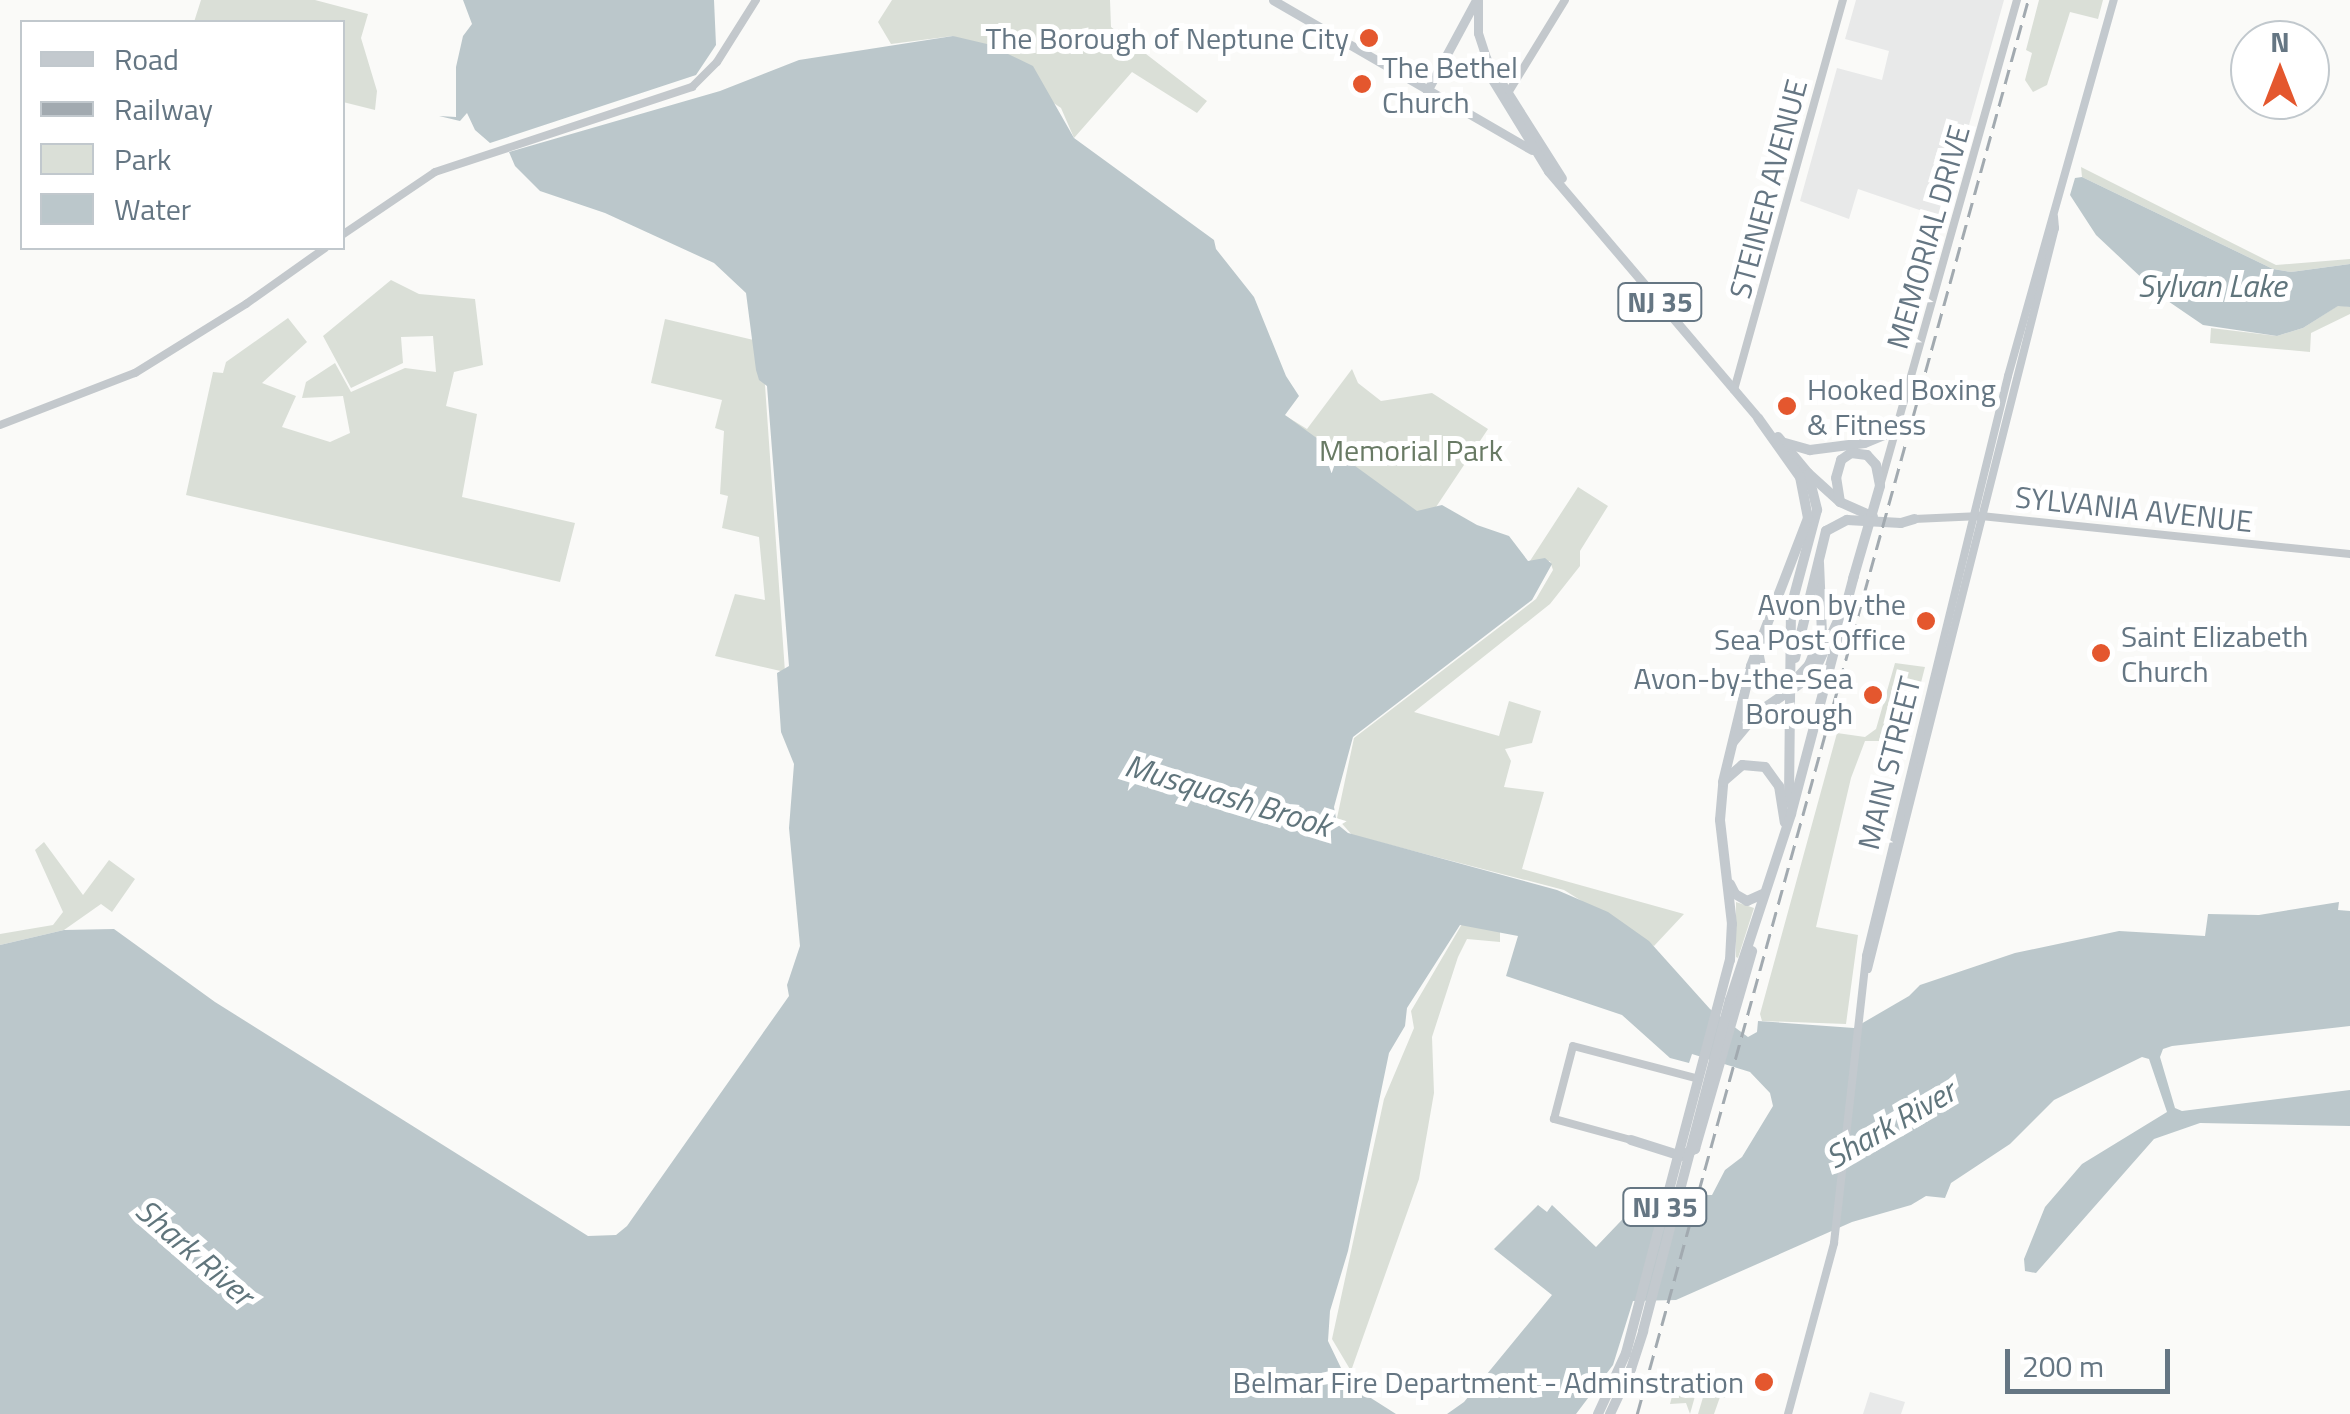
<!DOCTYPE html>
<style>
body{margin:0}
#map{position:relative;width:2350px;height:1414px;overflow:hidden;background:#fafaf8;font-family:"Titillium Web",sans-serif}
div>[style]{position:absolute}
.built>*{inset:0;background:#e8e9e9}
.green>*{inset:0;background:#dadfd7}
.water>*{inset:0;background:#bbc7cb}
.tertiary>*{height:8px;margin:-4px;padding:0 4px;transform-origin:4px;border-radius:4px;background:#c3c8cc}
.secondary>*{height:8px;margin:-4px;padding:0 4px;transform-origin:4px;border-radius:4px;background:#c3c9ce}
.primary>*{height:9px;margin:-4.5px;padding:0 4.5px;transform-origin:4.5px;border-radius:4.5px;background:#c3c9ce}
.trunk>*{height:10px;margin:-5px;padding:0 5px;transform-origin:5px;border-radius:5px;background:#c3c9ce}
.rail>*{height:2.5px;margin-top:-1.25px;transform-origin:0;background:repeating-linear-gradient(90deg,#a2aab0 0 15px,transparent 0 23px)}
.dots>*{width:28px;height:28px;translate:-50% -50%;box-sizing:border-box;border:5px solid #fff;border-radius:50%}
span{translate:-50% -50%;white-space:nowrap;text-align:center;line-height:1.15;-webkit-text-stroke:10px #fff;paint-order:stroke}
.shield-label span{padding:2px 8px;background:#fff;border:2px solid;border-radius:8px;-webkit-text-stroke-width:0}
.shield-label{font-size:28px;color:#657683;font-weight:700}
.poi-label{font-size:30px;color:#657683}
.right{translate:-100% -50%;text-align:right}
.left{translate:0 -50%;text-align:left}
.street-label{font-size:30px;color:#657683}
.park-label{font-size:30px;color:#687a64}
.water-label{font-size:32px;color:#60757c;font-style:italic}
.legend{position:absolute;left:20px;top:20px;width:325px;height:230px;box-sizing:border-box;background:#fff;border:2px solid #c1c8cd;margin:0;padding:12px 18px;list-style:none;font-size:30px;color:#657683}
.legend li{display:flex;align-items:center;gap:20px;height:50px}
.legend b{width:50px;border:2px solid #c1c8cd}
.north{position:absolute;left:2230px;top:20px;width:100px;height:100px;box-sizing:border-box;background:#fff;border:2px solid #c1c8cd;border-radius:50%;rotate:0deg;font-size:28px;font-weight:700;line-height:40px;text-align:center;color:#657683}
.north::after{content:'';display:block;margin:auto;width:35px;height:45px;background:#e4572e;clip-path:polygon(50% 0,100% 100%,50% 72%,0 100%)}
.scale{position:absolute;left:2005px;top:1349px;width:165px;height:45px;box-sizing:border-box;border:5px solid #657683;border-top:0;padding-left:12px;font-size:30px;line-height:35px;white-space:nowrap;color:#657683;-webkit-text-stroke:8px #fff;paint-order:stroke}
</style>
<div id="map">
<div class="built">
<div style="clip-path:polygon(1856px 0,2004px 0,1943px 218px,1858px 189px,1849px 219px,1800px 201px,1837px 68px,1882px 80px,1889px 51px,1845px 39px)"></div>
<div style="clip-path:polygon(1870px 1392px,1905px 1402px,1901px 1414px,1863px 1414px)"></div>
</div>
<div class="green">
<div style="clip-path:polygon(201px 0,315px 0,368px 14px,361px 38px,377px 91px,375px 110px,343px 102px,342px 22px,194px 22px)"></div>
<div style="clip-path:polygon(892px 0,1110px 0,1111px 27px,1207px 101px,1197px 113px,1132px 72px,1074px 138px,1061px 108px,953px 36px,891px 44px,878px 22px)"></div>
<div style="clip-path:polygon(2039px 0,2103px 0,2098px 19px,2070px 12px,2047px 85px,2033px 92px,2025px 80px,2032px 53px,2026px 50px)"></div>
<div style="clip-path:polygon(2081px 167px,2276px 265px,2350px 259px,2350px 264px,2291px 272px,2273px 269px,2082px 177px)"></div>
<div style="clip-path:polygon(391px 280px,419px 294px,475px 299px,483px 365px,454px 372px,446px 406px,477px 414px,462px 497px,575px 523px,560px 582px,186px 495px,213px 372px,223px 373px,226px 362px,288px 318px,307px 342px,262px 383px,296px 396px,282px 427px,330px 442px,350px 433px,343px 396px,302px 398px,306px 382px,335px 363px,351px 392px,405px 368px,436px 372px,433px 336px,401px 337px,403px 363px,351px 388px,323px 336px)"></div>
<div style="clip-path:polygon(2339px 305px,2350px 307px,2350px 314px,2311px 333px,2310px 352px,2210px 343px,2211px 328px,2277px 336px,2303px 328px)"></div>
<div style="clip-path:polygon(665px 319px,762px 342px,785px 672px,715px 656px,735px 594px,765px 600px,759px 537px,722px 528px,728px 496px,720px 494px,724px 431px,715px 428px,722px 400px,651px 383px)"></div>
<div style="clip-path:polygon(1352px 369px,1358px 383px,1381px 401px,1432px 393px,1488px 429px,1436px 507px,1416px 516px,1307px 441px,1286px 416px,1307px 429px)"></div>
<div style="clip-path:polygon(1578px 487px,1608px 506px,1580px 551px,1580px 566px,1550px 604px,1414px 712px,1499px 736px,1509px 701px,1541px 711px,1532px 743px,1505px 749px,1511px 761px,1504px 787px,1544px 792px,1522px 869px,1684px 914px,1654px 946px,1564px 890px,1352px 835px,1337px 818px,1354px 738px,1536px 599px,1553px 570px,1550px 561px,1528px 564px)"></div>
<div style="clip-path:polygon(1895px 663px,1925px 667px,1906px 741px,1865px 741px,1851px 778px,1816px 927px,1858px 935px,1846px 1024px,1762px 1021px,1760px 1014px,1837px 733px,1865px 737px,1876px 729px)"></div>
<div style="clip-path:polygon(44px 842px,83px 895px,109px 860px,135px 879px,112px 912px,101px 904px,64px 930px,0 945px,0 934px,53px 925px,63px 912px,35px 850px)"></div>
<div style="clip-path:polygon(1736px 902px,1754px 908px,1738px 958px,1736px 957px)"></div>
<div style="clip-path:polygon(1462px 924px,1500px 930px,1500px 942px,1467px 939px,1458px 957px,1432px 1037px,1434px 1093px,1419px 1179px,1351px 1371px,1332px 1339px,1384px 1099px,1414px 1028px,1411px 1011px)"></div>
<div style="clip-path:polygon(1677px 1377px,1699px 1382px,1690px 1414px,1686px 1403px,1670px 1404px)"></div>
<div style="clip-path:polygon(1707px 1384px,1722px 1389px,1721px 1394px,1730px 1398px,1720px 1397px,1714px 1414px,1698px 1414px)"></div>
</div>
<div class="water">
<div style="clip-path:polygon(463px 0,714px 0,716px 45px,696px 75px,490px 143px,475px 130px,467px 113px,460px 121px,439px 116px,456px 117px,456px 67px,463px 36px,472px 24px)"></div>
<div style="clip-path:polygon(953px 36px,987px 44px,1033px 66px,1074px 138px,1214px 240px,1216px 249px,1254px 297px,1286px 376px,1299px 396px,1285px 415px,1417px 511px,1442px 505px,1477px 525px,1509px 536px,1528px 561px,1545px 558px,1552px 564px,1532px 600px,1353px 737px,1334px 807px,1337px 824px,1348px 833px,1557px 890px,1608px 912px,1649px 941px,1710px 1009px,1748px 1037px,1757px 1032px,1758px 1021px,1854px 1028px,1909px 996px,1920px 985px,2015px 953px,2119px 931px,2205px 936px,2208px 914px,2259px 915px,2339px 902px,2338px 910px,2350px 911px,2350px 1026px,2172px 1046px,2163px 1049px,2160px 1057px,2175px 1108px,2182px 1111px,2350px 1090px,2350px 1126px,2200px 1123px,2154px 1139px,2036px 1273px,2025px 1271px,2024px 1259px,2045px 1207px,2082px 1164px,2167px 1112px,2149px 1059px,2142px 1057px,2054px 1100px,2010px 1144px,1951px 1183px,1945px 1198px,1926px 1196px,1911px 1205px,1852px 1222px,1676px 1300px,1633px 1301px,1613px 1365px,1576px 1414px,1447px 1414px,1464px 1402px,1552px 1295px,1494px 1249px,1538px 1205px,1547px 1212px,1552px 1205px,1596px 1247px,1639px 1202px,1651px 1196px,1712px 1195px,1725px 1170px,1742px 1157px,1773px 1106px,1770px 1093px,1750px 1072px,1692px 1054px,1689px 1063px,1670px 1058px,1622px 1015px,1506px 976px,1518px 936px,1460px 925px,1407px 1008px,1405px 1026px,1389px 1053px,1348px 1251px,1330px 1311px,1328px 1341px,1341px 1368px,1363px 1393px,1396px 1414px,0 1414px,0 945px,64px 930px,114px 929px,215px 1002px,588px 1236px,616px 1235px,627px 1226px,789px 996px,787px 985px,800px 946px,789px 828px,794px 764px,781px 732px,777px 673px,789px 666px,767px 386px,759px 380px,756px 370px,746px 293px,714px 263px,605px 213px,540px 191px,515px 166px,509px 152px,720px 91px,799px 60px)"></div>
<div style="clip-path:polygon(2082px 177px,2273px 269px,2291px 272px,2350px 264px,2350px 307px,2338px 306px,2303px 328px,2277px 336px,2203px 325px,2162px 297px,2096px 235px,2070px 195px,2075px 178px)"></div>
</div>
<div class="tertiary">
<div style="left:1508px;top:93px;width:109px;rotate:-58.5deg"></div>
<div style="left:342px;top:235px;width:112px;rotate:-34.1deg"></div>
<div style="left:435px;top:172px;width:271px;rotate:-18.3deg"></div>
<div style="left:692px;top:87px;width:35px;rotate:-45deg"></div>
<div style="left:717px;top:62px;width:73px;rotate:-57.8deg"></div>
<div style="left:1734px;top:390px;width:405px;rotate:-74.4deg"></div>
<div style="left:0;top:425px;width:145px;rotate:-21.1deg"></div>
<div style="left:135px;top:373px;width:131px;rotate:-31.9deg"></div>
<div style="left:246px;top:304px;width:97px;rotate:-35.3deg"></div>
<div style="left:1880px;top:486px;width:505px;rotate:-74.26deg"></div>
<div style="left:1914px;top:519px;width:67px;rotate:-2.6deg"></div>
<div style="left:1981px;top:516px;width:371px;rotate:5.9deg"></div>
<div style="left:1631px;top:1140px;width:80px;rotate:-164.7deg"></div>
<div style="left:1554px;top:1119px;width:75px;rotate:-75.4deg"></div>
<div style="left:1573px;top:1046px;width:130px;rotate:14.7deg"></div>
</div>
<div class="secondary">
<div style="left:1868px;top:969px;width:764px;rotate:-75.84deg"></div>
<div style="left:2055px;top:228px;width:11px;rotate:-95deg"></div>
<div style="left:1788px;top:1414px;width:177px;rotate:-74.9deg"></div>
<div style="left:1834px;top:1243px;width:289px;rotate:-83.6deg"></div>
<div style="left:1866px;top:956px;width:597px;rotate:-76.24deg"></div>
<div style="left:2008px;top:376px;width:391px;rotate:-74.3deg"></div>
</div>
<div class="primary">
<div style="left:1273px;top:0;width:299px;rotate:30.1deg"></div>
<div style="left:1478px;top:0;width:33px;rotate:90deg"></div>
<div style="left:1478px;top:33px;width:26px;rotate:72deg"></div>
<div style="left:1486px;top:58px;width:142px;rotate:57.7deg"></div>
<div style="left:1486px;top:58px;width:15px;rotate:82deg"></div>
<div style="left:1488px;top:73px;width:115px;rotate:58.5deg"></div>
<div style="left:1548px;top:171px;width:324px;rotate:49.6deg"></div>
<div style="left:1427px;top:91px;width:103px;rotate:-61.7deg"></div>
</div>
<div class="trunk">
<div style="left:1778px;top:437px;width:47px;rotate:50.2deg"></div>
<div style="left:1808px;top:473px;width:38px;rotate:76deg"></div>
<div style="left:1817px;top:510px;width:100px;rotate:105deg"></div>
<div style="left:1791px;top:607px;width:196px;rotate:90.6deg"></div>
<div style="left:1785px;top:443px;width:26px;rotate:16deg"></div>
<div style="left:1810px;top:450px;width:55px;rotate:-7.3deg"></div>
<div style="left:1865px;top:443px;width:21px;rotate:-23deg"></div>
<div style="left:1884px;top:435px;width:21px;rotate:-41deg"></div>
<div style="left:1809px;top:474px;width:42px;rotate:42.1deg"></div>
<div style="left:1840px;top:502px;width:36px;rotate:24deg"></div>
<div style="left:1840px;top:502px;width:24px;rotate:-99deg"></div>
<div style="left:1836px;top:478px;width:19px;rotate:-74deg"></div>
<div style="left:1841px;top:460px;width:12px;rotate:-35deg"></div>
<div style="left:1851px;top:453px;width:16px;rotate:7deg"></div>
<div style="left:1867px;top:455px;width:13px;rotate:48deg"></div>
<div style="left:1876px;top:465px;width:21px;rotate:79deg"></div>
<div style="left:1880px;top:486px;width:97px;rotate:106.2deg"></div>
<div style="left:1758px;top:651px;width:20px;rotate:79deg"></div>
<div style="left:1762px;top:671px;width:20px;rotate:33deg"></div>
<div style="left:1779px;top:682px;width:17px;rotate:-10deg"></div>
<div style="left:1796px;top:679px;width:19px;rotate:-47deg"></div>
<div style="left:1809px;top:665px;width:34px;rotate:-67deg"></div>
<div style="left:1822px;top:634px;width:71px;rotate:-92.4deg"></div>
<div style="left:1795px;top:658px;width:131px;rotate:-76.3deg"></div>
<div style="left:1826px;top:531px;width:24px;rotate:-28deg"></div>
<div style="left:1847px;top:520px;width:54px;rotate:3.2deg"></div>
<div style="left:1901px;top:523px;width:14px;rotate:-17deg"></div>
<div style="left:1733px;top:742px;width:38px;rotate:-50deg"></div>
<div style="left:1757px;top:713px;width:57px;rotate:-34.2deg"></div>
<div style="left:1804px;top:681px;width:20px;rotate:-49deg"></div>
<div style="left:1817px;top:666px;width:57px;rotate:-65.2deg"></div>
<div style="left:1725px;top:780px;width:23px;rotate:-41deg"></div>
<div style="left:1742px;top:765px;width:23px;rotate:5deg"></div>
<div style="left:1765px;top:767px;width:24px;rotate:54deg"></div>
<div style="left:1779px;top:786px;width:37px;rotate:81deg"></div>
<div style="left:1730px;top:884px;width:11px;rotate:63deg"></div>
<div style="left:1735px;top:894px;width:14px;rotate:30deg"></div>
<div style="left:1747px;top:901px;width:17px;rotate:-24deg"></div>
<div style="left:1631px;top:1140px;width:52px;rotate:17.7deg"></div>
<div style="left:1681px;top:1156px;width:16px;rotate:-27deg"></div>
<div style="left:1695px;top:1149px;width:206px;rotate:-73.9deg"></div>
<div style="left:1598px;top:1414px;width:67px;rotate:-65.3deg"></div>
<div style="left:1626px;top:1353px;width:407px;rotate:-75.2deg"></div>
<div style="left:1730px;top:960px;width:36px;rotate:-87deg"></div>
<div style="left:1732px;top:924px;width:105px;rotate:-96.6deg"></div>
<div style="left:1720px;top:820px;width:38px;rotate:-85deg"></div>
<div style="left:1723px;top:782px;width:119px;rotate:-76.4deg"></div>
<div style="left:1751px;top:666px;width:159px;rotate:-68.9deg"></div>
<div style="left:1808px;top:518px;width:42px;rotate:-101deg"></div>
<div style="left:1800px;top:477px;width:72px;rotate:-125.4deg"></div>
<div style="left:1610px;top:1414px;width:50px;rotate:-65deg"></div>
<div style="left:1631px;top:1369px;width:40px;rotate:-72deg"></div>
<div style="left:1643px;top:1331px;width:342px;rotate:-75.3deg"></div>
<div style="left:1730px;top:1000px;width:196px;rotate:-71.8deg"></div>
<div style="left:1791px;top:814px;width:246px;rotate:-75.2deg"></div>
</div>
<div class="rail">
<div style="left:1637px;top:1414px;width:1467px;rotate:-74.54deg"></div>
</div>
<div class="dots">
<div style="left:1369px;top:38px;background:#e4572e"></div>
<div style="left:1362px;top:84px;background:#e4572e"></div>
<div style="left:1787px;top:406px;background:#e4572e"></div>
<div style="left:1926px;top:621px;background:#e4572e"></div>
<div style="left:2101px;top:653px;background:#e4572e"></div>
<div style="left:1873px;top:695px;background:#e4572e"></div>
<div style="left:1764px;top:1382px;background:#e4572e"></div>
</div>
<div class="shield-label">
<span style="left:1660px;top:302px">NJ 35</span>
<span style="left:1665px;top:1207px">NJ 35</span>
</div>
<div class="poi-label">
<span class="right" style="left:1349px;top:38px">The Borough of Neptune City</span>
<span class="left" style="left:1382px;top:84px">The Bethel<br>Church</span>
<span class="left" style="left:1807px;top:406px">Hooked Boxing<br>&amp; Fitness</span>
<span class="right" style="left:1906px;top:621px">Avon by the<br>Sea Post Office</span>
<span class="left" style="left:2121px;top:653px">Saint Elizabeth<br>Church</span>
<span class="right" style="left:1853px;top:695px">Avon-by-the-Sea<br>Borough</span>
<span class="right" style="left:1744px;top:1382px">Belmar Fire Department - Adminstration</span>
</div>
<div class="street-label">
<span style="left:1768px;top:189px;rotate:-75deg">STEINER AVENUE</span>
<span style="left:1928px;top:237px;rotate:-74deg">MEMORIAL DRIVE</span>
<span style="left:2134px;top:509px;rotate:6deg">SYLVANIA AVENUE</span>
<span style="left:1889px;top:763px;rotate:-76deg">MAIN STREET</span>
</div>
<div class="park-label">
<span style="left:1411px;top:450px">Memorial Park</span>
</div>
<div class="water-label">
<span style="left:2212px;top:285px">Sylvan Lake</span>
<span style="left:1228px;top:795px;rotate:17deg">Musquash Brook</span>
<span style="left:1890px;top:1124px;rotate:-30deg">Shark River</span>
<span style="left:195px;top:1252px;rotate:41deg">Shark River</span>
</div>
<ul class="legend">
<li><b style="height:12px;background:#c3c9ce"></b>Road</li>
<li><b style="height:12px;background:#a2aab0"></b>Railway</li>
<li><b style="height:28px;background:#dadfd7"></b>Park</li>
<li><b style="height:28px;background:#bbc7cb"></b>Water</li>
</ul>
<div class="north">N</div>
<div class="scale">200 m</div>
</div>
